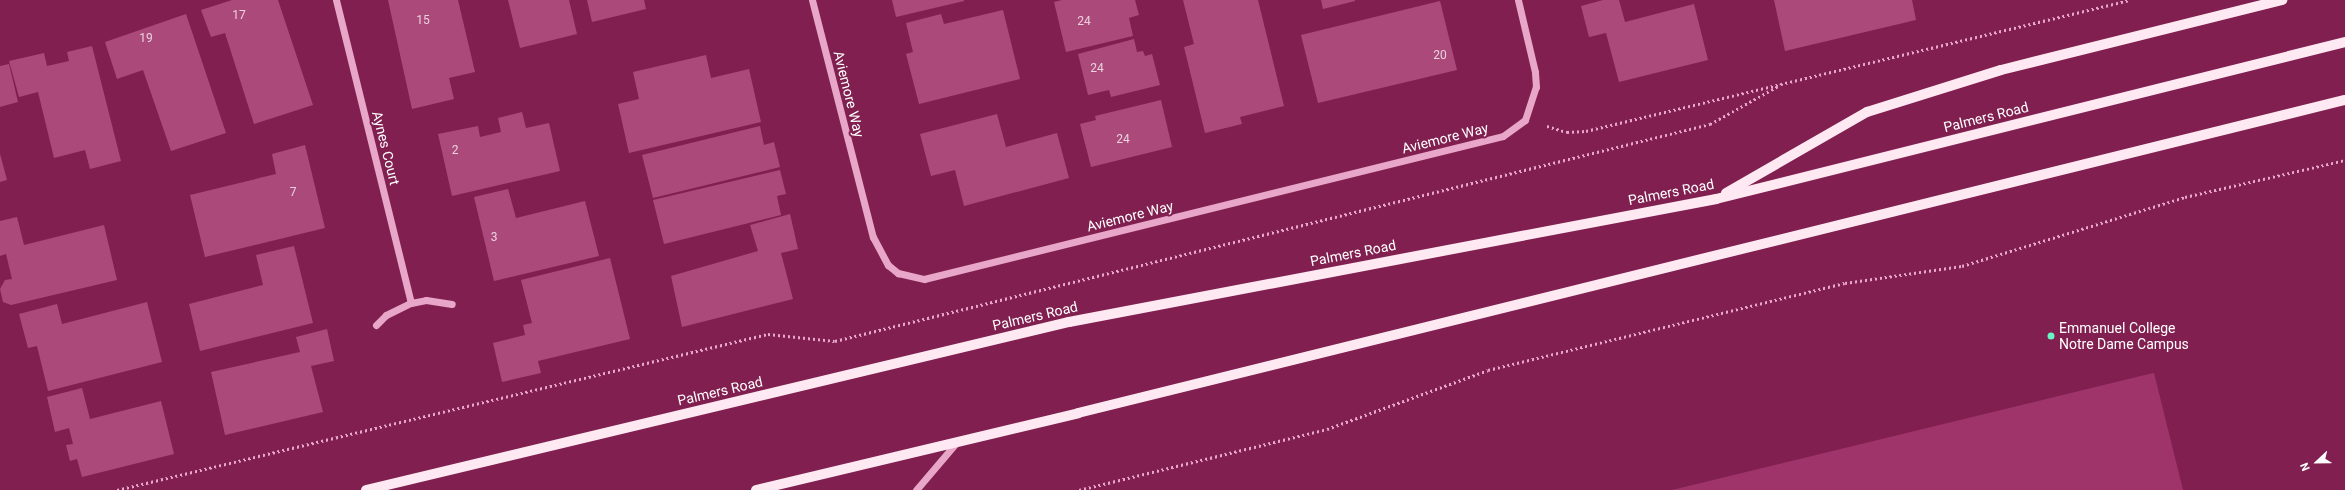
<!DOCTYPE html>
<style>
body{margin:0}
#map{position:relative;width:2345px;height:490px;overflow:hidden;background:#812050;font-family:Roboto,sans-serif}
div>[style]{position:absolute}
.green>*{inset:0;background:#9f346b}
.building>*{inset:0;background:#ab497a}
.path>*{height:2.5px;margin-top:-1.25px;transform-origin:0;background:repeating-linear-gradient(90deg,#e8a6c8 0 2px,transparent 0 5px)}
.minor>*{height:7px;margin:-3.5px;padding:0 3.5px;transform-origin:3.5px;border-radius:3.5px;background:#e8a6c8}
.major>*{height:10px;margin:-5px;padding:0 5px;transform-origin:5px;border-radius:5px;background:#fee9f2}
.dots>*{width:11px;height:11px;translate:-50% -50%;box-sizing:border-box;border:2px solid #812050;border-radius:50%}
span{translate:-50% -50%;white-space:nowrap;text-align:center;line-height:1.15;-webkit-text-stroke:4px #812050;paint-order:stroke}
.number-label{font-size:12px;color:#ead2de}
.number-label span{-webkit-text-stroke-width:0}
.street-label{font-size:14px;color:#fff}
.poi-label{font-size:14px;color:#fff}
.left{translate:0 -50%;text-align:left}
.north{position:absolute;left:2297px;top:442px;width:40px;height:40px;-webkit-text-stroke:3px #812050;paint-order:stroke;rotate:248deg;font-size:11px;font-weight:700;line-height:16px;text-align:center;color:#fff}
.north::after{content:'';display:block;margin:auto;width:14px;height:18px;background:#fff;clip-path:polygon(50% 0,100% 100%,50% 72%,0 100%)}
</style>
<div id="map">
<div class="green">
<div style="clip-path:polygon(2154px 373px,2183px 490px,1672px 490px,2153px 373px)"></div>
</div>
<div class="building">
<div style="clip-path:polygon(232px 0,278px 0,313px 105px,254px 124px,225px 33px,211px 37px,201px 10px)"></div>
<div style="clip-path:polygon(388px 0,458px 0,475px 72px,449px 78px,454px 99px,412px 109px)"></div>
<div style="clip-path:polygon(508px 0,569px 0,577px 34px,520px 48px)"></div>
<div style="clip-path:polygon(587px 0,644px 0,646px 9px,592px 22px)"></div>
<div style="clip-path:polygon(892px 0,964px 0,964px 1px,896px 17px)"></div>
<div style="clip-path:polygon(1062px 0,1135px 0,1139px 15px,1129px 18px,1133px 36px,1066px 52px,1054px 2px)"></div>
<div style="clip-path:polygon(1183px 0,1258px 0,1284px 106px,1240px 117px,1242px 124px,1205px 133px,1184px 47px,1194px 44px)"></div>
<div style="clip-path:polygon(1321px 0,1355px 0,1355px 1px,1323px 9px)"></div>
<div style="clip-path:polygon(1603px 0,1619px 0,1625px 22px,1694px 4px,1708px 60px,1619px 82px,1606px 33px,1589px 37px,1581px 6px)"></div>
<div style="clip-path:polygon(1774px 0,1912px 0,1916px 20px,1785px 51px)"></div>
<div style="clip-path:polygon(1440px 1px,1457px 70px,1318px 103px,1301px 35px)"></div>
<div style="clip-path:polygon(1003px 10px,1020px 79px,919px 104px,906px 54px,913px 52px,906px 23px,941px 14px,944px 24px)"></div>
<div style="clip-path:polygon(186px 14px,226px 133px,171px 151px,143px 70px,117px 79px,105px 42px)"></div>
<div style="clip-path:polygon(1134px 39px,1137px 52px,1143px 51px,1145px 56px,1152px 54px,1160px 85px,1111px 97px,1109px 90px,1088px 95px,1078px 54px)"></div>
<div style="clip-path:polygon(92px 46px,121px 161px,90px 169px,85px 150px,54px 158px,38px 92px,19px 97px,9px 61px,44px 53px,47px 66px,69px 61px,67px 52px)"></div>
<div style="clip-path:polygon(706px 55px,711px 78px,749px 69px,761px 122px,629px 153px,618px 104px,639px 99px,633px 72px)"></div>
<div style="clip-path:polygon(9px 64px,18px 102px,0 107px,0 66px)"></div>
<div style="clip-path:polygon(1161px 100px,1172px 147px,1091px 167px,1080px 124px,1096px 120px,1095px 116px)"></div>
<div style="clip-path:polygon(522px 112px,526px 128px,549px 123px,560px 171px,452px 196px,438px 134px,478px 126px,480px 137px,501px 132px,498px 118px)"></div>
<div style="clip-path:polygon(997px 114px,1006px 147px,1057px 133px,1069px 178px,964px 206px,955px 170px,931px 176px,920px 134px)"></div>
<div style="clip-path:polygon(760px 126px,764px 145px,774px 142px,780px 167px,653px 198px,642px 155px)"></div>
<div style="clip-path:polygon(305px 145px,325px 228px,205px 257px,190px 195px,276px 174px,272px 154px)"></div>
<div style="clip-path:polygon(0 154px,7px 180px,0 182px)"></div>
<div style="clip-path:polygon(780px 170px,786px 194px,777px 196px,781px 215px,664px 244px,653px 200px)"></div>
<div style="clip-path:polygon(508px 189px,516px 218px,585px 201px,599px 256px,494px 281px,474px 197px)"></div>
<div style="clip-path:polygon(790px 214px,798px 249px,781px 253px,793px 299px,682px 327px,671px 276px,758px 251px,750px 225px)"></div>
<div style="clip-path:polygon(17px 217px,24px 245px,104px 225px,117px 280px,11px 305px,3px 302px,0 289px,5px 280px,12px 279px,6px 254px,0 256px,0 221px)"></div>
<div style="clip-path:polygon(294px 246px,313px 323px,200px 351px,189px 304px,263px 285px,256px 255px)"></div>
<div style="clip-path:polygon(610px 258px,630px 339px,538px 361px,541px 373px,502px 382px,493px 343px,525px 335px,523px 325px,532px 323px,521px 280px)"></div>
<div style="clip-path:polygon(147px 302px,162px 362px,48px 391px,37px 346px,28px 348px,19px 314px,57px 304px,62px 324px)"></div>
<div style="clip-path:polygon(327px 329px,334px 361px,311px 366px,323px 412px,225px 435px,211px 372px,300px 352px,296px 337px)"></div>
<div style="clip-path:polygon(82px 388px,90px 419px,161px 401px,174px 454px,82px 477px,77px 459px,70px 461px,66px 445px,73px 444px,69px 428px,55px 432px,47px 397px)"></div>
</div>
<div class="path">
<div style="left:1547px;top:126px;width:21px;rotate:17deg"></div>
<div style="left:1567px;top:132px;width:19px;rotate:-3deg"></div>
<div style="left:1586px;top:131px;width:560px;rotate:-13.54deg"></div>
<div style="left:117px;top:490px;width:669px;rotate:-13.48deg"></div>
<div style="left:768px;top:334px;width:67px;rotate:6deg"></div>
<div style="left:835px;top:341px;width:902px;rotate:-13.93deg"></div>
<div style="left:1710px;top:124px;width:80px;rotate:-29.1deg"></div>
<div style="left:1079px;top:490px;width:255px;rotate:-13.8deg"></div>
<div style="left:1327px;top:429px;width:171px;rotate:-20.1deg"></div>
<div style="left:1488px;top:370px;width:367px;rotate:-13.7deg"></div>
<div style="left:1845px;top:283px;width:118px;rotate:-8.3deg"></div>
<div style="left:1962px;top:266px;width:233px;rotate:-17.2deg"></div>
<div style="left:2185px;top:197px;width:164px;rotate:-13deg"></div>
</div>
<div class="minor">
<div style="left:336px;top:0;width:312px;rotate:76.1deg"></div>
<div style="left:812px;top:0;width:245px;rotate:75.6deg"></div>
<div style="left:873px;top:237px;width:32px;rotate:62deg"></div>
<div style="left:888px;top:265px;width:13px;rotate:39deg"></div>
<div style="left:898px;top:273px;width:27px;rotate:13deg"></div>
<div style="left:924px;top:279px;width:596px;rotate:-13.87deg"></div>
<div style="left:1503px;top:136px;width:27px;rotate:-36deg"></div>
<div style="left:1525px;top:120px;width:35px;rotate:-72deg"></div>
<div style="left:1536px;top:87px;width:15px;rotate:-94deg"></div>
<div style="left:1535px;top:72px;width:74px;rotate:-103.3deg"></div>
<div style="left:376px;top:325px;width:14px;rotate:-45deg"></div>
<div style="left:386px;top:315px;width:28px;rotate:-26deg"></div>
<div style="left:411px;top:303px;width:15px;rotate:-11deg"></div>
<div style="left:426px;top:300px;width:26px;rotate:9deg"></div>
<div style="left:916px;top:490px;width:62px;rotate:-49.6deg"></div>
</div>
<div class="major">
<div style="left:1726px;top:193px;width:163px;rotate:-29.9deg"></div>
<div style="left:1867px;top:112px;width:140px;rotate:-17.4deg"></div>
<div style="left:2001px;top:70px;width:290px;rotate:-14deg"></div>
<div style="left:366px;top:490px;width:723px;rotate:-13.44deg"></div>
<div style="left:1069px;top:322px;width:659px;rotate:-10.76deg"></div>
<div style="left:1716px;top:199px;width:648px;rotate:-14.01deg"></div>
<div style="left:756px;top:490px;width:331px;rotate:-13.4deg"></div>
<div style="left:1078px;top:413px;width:1305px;rotate:-13.88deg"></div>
</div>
<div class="dots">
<div style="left:2051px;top:336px;background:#67f5c4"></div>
</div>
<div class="number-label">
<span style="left:239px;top:16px">17</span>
<span style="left:423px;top:21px">15</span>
<span style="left:1084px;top:22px">24</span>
<span style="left:146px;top:39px">19</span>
<span style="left:1440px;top:56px">20</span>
<span style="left:1097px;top:69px">24</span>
<span style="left:1123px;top:140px">24</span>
<span style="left:455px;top:151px">2</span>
<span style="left:293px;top:193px">7</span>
<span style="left:494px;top:238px">3</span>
</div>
<div class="street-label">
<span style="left:849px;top:94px;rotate:76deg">Aviemore Way</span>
<span style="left:1986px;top:117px;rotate:-14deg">Palmers Road</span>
<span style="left:1445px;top:138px;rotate:-14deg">Aviemore Way</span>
<span style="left:386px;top:148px;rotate:76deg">Aynes Court</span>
<span style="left:1671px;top:192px;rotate:-11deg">Palmers Road</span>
<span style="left:1130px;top:216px;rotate:-14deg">Aviemore Way</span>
<span style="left:1353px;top:253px;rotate:-11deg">Palmers Road</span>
<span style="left:1035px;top:316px;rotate:-13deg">Palmers Road</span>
<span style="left:720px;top:391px;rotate:-13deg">Palmers Road</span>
</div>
<div class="poi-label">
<span class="left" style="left:2059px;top:336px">Emmanuel College<br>Notre Dame Campus</span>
</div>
<div class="north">N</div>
</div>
